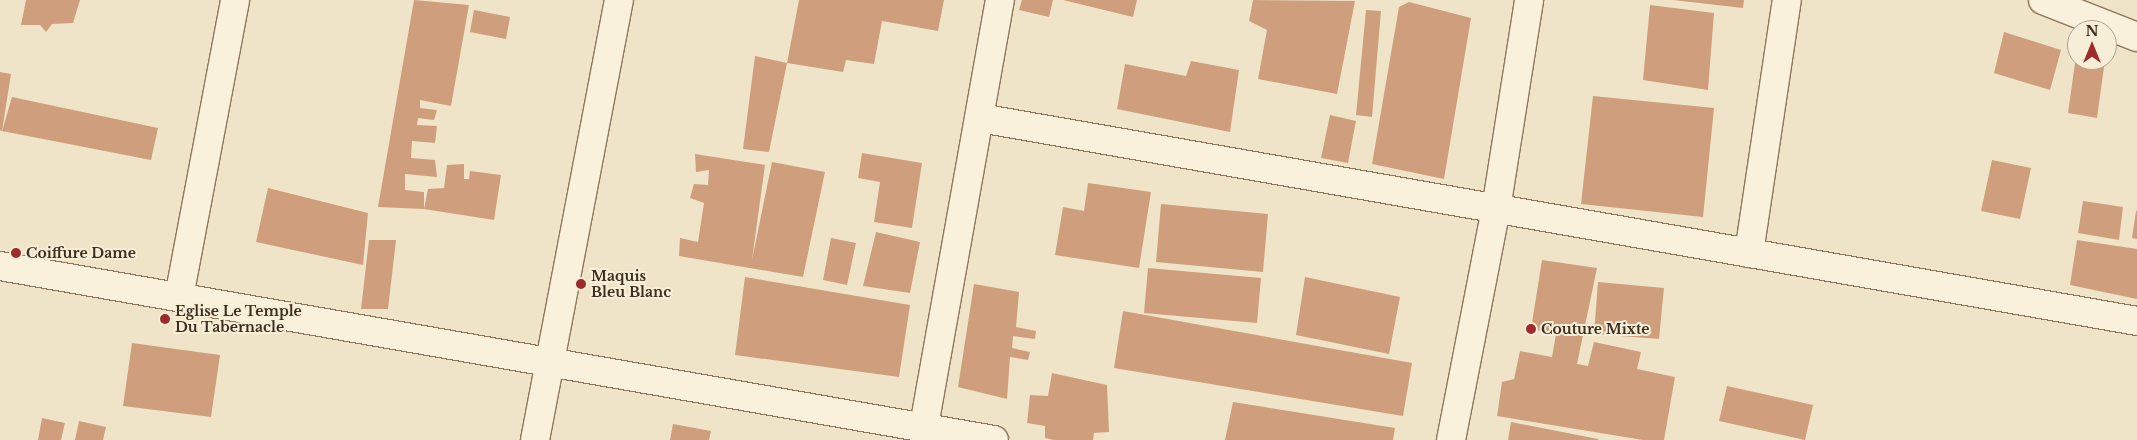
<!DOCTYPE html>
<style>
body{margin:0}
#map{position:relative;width:2137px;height:440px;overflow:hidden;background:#f0e4c8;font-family:"Libre Baskerville",serif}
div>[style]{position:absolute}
.building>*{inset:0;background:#cf9f7d}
.roads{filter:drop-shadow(1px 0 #8d765c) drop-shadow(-1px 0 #8d765c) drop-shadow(0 1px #8d765c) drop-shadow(0 -1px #8d765c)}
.minor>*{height:28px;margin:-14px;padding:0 14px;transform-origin:14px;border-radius:14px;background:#faf1dc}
.dots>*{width:14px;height:14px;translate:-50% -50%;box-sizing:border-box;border:2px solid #f7eed8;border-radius:50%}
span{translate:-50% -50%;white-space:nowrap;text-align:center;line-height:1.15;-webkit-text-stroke:4px #f7eed8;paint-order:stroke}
.poi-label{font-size:14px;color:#3d2e20;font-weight:700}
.left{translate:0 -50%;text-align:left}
.north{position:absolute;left:2067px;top:20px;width:50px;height:50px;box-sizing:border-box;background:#f7eed8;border:1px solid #ada18e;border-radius:50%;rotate:0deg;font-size:14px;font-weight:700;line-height:20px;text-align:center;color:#3d2e20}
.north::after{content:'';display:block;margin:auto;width:18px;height:22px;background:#9e2a2b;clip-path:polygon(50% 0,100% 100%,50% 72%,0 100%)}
</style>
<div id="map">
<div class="building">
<div style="clip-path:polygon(26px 0,80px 0,73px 23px,52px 24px,46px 32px,40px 25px,21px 25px)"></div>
<div style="clip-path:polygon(414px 0,469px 5px,451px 106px,420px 100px,420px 108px,437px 110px,434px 120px,418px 118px,417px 125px,437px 126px,435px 143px,412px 141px,411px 158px,435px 160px,437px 177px,405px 174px,405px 190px,424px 192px,424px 209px,428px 189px,444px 188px,447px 165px,464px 164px,464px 179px,469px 179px,470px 171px,501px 175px,494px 220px,424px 209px,378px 207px)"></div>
<div style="clip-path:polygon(799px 0,944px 0,938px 31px,882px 21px,874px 64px,846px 60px,843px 72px,787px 63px)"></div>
<div style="clip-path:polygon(1022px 0,1053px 0,1049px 17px,1019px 10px)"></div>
<div style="clip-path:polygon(1063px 0,1137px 0,1133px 17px)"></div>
<div style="clip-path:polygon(1253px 0,1355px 1px,1337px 94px,1258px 79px,1267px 30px,1249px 21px)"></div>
<div style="clip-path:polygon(1673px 0,1744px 0,1743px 8px)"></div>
<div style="clip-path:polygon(1409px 2px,1471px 18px,1444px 179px,1372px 164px,1399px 7px)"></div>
<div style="clip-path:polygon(1650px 5px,1714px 13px,1708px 90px,1643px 80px)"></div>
<div style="clip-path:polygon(474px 10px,510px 17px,506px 39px,470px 32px)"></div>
<div style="clip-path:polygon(1366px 10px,1381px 11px,1372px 117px,1356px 115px)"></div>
<div style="clip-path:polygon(2004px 32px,2061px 50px,2050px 90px,1994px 73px)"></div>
<div style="clip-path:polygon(755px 56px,787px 63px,769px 152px,743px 149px)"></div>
<div style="clip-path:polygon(1191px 61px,1239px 70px,1230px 132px,1117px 109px,1125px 64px,1186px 76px)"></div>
<div style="clip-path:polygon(2075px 63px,2104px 67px,2097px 118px,2068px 113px)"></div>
<div style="clip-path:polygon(0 72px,11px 74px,2px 131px,0 130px)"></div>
<div style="clip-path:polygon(1593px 96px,1714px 108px,1703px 217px,1581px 204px)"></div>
<div style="clip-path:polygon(12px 97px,158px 128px,151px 160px,2px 131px)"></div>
<div style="clip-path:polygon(1330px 115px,1356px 121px,1348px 163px,1321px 158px)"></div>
<div style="clip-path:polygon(862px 153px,922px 163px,912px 228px,874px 222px,880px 182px,858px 178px)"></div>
<div style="clip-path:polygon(695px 154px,765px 165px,752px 260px,772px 162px,825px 172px,803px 277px,679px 256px,680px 238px,698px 242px,704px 203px,690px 198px,694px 184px,708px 185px,709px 170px,696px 172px)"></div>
<div style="clip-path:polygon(1992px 160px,2031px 168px,2020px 219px,1981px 211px)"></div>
<div style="clip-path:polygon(1088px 183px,1151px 192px,1139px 268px,1055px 255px,1063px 207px,1084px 211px)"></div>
<div style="clip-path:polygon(268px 188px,368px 213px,363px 265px,256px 242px)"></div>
<div style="clip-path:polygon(2083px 201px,2123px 207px,2119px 240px,2078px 233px)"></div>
<div style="clip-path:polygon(1161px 204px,1268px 214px,1263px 272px,1156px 262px)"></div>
<div style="clip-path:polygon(2136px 211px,2137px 211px,2137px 239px,2132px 238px)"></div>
<div style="clip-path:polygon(876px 232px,920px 242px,910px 293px,863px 286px)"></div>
<div style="clip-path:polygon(831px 238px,856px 243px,847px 285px,823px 280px)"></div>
<div style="clip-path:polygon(369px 240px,396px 240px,388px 309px,361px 309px)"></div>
<div style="clip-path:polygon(2077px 240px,2137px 249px,2137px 299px,2070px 285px)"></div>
<div style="clip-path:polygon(1542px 260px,1597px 268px,1577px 364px,1588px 366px,1594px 342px,1641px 352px,1637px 369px,1675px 377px,1664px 440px,1643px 440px,1497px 416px,1502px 382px,1514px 379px,1520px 351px,1552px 357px,1556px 334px,1531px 329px)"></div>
<div style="clip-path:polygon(1148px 268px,1261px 278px,1257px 323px,1144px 313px)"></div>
<div style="clip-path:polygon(745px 277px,910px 305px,899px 377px,735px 355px)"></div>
<div style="clip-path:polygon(1305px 277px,1400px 297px,1389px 354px,1296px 335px)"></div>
<div style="clip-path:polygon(1598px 282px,1664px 288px,1659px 339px,1594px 334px)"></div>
<div style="clip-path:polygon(974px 284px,1019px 292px,1016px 327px,1036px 331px,1035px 339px,1013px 336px,1012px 348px,1030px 352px,1028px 360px,1010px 357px,1007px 399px,958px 387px)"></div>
<div style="clip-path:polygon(1123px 311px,1412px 363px,1403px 416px,1114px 368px)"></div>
<div style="clip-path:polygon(132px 343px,220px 355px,211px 417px,123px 406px)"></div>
<div style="clip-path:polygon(1052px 373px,1107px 385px,1109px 432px,1094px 433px,1093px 440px,1054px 440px,1045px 438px,1045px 426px,1027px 423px,1030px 395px,1048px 396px)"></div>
<div style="clip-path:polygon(1727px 386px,1813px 405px,1805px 440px,1719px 421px)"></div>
<div style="clip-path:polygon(1233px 402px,1395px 428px,1393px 440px,1225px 440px)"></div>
<div style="clip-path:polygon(42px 418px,65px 423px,61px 440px,38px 440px)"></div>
<div style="clip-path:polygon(79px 421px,106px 427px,103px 440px,75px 440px)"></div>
<div style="clip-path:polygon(1511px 422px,1598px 439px,1598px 440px,1508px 440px)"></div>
<div style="clip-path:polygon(673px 424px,711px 431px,709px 440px,670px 440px)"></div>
</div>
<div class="roads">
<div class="minor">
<div style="left:2043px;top:0;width:101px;rotate:21.5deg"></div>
<div style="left:980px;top:118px;width:1175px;rotate:9.95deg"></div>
<div style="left:1749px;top:253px;width:256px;rotate:-81.5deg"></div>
<div style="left:0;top:266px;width:1009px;rotate:9.93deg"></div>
<div style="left:179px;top:297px;width:302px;rotate:-79.3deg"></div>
<div style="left:924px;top:426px;width:433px;rotate:-79.9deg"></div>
<div style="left:535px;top:440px;width:448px;rotate:-79.2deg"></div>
<div style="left:1451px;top:440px;width:235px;rotate:-79deg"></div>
<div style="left:1496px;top:209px;width:212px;rotate:-81deg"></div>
</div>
</div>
<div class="dots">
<div style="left:16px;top:253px;background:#9e2a2b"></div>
<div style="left:581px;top:284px;background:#9e2a2b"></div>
<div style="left:165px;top:319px;background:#9e2a2b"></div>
<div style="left:1531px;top:329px;background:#9e2a2b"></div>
</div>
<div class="poi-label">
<span class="left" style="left:26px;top:253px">Coiffure Dame</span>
<span class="left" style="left:591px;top:284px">Maquis<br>Bleu Blanc</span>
<span class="left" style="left:175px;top:319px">Eglise Le Temple<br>Du Tabernacle</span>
<span class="left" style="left:1541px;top:329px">Couture Mixte</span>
</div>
<div class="north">N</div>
</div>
